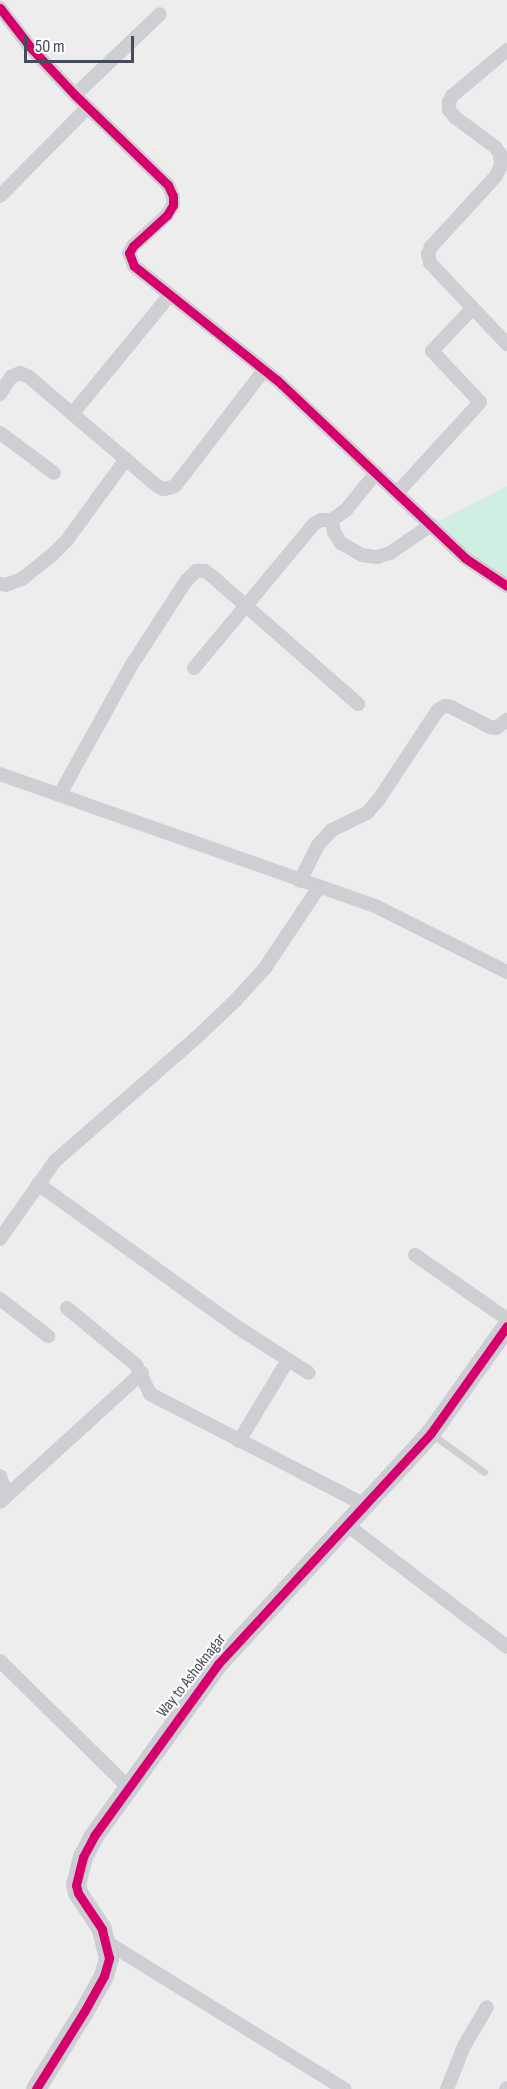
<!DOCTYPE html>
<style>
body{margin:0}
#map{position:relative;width:507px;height:2089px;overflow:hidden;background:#eeeded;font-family:"Sofia Sans Condensed",sans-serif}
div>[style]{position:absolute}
.green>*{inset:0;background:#d1eee3}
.lane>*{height:7px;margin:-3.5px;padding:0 3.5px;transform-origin:3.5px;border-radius:3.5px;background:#cecfd3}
.street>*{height:14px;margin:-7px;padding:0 7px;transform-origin:7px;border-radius:7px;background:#cecfd3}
.secondary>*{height:20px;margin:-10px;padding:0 10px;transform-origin:10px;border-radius:10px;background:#cdced3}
.cycleway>*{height:9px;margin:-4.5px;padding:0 4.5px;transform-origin:4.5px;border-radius:4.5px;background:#d6006c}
span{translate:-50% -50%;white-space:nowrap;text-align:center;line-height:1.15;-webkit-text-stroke:4.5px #fff;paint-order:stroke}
.street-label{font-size:16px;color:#454b5a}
.scale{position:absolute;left:24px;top:36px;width:110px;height:27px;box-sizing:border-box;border:3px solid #454b5a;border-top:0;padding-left:8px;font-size:18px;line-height:21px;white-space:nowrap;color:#454b5a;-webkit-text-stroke:4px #fff;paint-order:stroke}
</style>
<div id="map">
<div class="green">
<div style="clip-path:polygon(507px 486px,507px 586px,431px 525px)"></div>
</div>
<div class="lane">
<div style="left:433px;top:1435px;width:63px;rotate:36deg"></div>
</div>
<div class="street">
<div style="left:0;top:8px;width:51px;rotate:52.2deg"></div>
<div style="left:31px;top:48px;width:64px;rotate:46.9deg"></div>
<div style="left:75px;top:95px;width:129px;rotate:44.1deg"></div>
<div style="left:168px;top:185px;width:12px;rotate:66deg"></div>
<div style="left:173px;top:196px;width:9px;rotate:90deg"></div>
<div style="left:173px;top:205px;width:12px;rotate:121deg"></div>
<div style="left:167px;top:215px;width:46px;rotate:137.6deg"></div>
<div style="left:133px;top:246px;width:8px;rotate:120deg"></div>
<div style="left:129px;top:253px;width:14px;rotate:69deg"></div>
<div style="left:134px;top:266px;width:183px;rotate:38.6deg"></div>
<div style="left:277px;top:380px;width:259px;rotate:43.4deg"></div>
<div style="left:465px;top:558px;width:50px;rotate:33.7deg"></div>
<div style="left:507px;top:50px;width:72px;rotate:140.1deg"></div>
<div style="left:452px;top:96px;width:7px;rotate:117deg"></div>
<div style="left:449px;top:102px;width:8px;rotate:90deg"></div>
<div style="left:449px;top:110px;width:11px;rotate:49deg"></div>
<div style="left:456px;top:118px;width:49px;rotate:36.6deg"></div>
<div style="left:495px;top:147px;width:9px;rotate:54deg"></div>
<div style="left:500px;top:154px;width:12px;rotate:85deg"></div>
<div style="left:501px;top:166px;width:11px;rotate:117deg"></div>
<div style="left:496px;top:176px;width:96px;rotate:132.5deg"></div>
<div style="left:431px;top:247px;width:8px;rotate:113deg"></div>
<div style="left:428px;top:254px;width:9px;rotate:77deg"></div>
<div style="left:430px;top:263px;width:112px;rotate:46.5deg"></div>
<div style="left:75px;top:95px;width:117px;rotate:-43.6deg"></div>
<div style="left:0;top:196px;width:125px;rotate:-45.3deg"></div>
<div style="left:0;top:394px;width:20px;rotate:-57deg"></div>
<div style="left:11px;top:377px;width:10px;rotate:-24deg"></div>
<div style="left:20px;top:373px;width:10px;rotate:24deg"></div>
<div style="left:29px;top:377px;width:167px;rotate:40.4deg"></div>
<div style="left:156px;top:485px;width:8px;rotate:30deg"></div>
<div style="left:163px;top:489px;width:6px;rotate:-9deg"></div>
<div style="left:169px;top:488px;width:6px;rotate:-18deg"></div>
<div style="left:175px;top:486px;width:146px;rotate:-52.5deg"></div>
<div style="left:73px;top:413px;width:153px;rotate:-50.6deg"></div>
<div style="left:0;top:433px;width:67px;rotate:36.5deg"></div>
<div style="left:397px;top:493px;width:123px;rotate:-47.6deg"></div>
<div style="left:480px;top:402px;width:70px;rotate:-133.3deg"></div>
<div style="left:432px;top:351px;width:59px;rotate:-46.4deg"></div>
<div style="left:332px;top:520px;width:12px;rotate:81deg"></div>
<div style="left:334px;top:532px;width:13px;rotate:58deg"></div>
<div style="left:341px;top:543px;width:24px;rotate:30deg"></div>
<div style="left:362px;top:555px;width:15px;rotate:8deg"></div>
<div style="left:377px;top:557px;width:14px;rotate:-17deg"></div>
<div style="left:390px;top:553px;width:50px;rotate:-34.3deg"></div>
<div style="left:0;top:584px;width:6px;rotate:9deg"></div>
<div style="left:6px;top:585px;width:17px;rotate:-21deg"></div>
<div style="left:22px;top:579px;width:38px;rotate:-39deg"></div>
<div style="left:52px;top:555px;width:21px;rotate:-45deg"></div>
<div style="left:67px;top:540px;width:100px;rotate:-53.9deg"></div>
<div style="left:194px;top:668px;width:187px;rotate:-50.2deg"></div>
<div style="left:314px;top:524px;width:8px;rotate:-30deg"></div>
<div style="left:321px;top:520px;width:11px"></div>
<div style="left:332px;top:520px;width:17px;rotate:-36deg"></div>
<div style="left:346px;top:510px;width:48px;rotate:-51deg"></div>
<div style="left:0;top:774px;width:398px;rotate:19.4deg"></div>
<div style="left:375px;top:906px;width:148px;rotate:26.6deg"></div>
<div style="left:60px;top:794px;width:146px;rotate:-61deg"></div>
<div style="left:131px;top:666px;width:101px;rotate:-57.1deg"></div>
<div style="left:186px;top:581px;width:14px;rotate:-45deg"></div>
<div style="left:196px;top:571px;width:9px"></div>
<div style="left:205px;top:571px;width:10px;rotate:37deg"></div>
<div style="left:213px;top:577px;width:193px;rotate:41.2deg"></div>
<div style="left:300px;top:881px;width:40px;rotate:-63.4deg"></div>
<div style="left:318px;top:845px;width:21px;rotate:-47deg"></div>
<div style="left:332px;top:830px;width:39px;rotate:-26deg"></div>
<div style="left:367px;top:813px;width:18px;rotate:-49deg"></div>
<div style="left:379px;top:799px;width:107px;rotate:-56.5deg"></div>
<div style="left:438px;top:710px;width:8px;rotate:-30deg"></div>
<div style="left:445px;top:706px;width:6px;rotate:9deg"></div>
<div style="left:451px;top:707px;width:44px;rotate:27.1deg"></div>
<div style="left:490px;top:727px;width:6px;rotate:9deg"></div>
<div style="left:496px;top:728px;width:14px;rotate:-36deg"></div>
<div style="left:38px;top:1184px;width:245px;rotate:35.7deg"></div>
<div style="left:237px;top:1327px;width:85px;rotate:32.6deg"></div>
<div style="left:0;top:1239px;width:95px;rotate:-54.8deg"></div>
<div style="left:55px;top:1161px;width:187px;rotate:-41.1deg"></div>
<div style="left:196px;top:1038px;width:54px;rotate:-43.5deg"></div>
<div style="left:235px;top:1001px;width:45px;rotate:-47.7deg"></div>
<div style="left:265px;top:968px;width:97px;rotate:-56.3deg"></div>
<div style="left:415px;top:1255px;width:112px;rotate:34.8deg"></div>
<div style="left:0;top:1299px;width:61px;rotate:37.6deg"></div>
<div style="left:67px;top:1308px;width:89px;rotate:39.6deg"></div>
<div style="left:136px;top:1365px;width:32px;rotate:64deg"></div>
<div style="left:150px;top:1394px;width:242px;rotate:27.3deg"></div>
<div style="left:239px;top:1441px;width:95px;rotate:-58.8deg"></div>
<div style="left:0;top:1476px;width:20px;rotate:70deg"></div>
<div style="left:0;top:1502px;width:192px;rotate:-42.3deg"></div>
<div style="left:347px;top:1525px;width:201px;rotate:37.3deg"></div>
<div style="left:0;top:1661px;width:180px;rotate:44.5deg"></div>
<div style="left:108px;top:1943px;width:278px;rotate:31.7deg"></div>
<div style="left:447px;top:2089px;width:46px;rotate:-68.4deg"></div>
<div style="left:464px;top:2046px;width:45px;rotate:-59.5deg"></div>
<div style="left:506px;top:2089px;width:1px;rotate:-45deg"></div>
</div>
<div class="secondary">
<div style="left:36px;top:2089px;width:91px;rotate:-58.1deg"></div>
<div style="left:84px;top:2012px;width:41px;rotate:-60.9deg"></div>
<div style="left:104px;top:1976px;width:19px;rotate:-74deg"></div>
<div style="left:109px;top:1958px;width:30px;rotate:-104deg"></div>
<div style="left:102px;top:1929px;width:43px;rotate:-123.7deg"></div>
<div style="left:78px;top:1893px;width:8px;rotate:-104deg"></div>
<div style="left:76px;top:1885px;width:29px;rotate:-76deg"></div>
<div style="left:83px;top:1857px;width:24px;rotate:-62deg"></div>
<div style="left:94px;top:1836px;width:212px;rotate:-54.2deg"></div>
<div style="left:218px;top:1664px;width:314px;rotate:-47.3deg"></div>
<div style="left:431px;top:1433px;width:131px;rotate:-54.6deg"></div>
</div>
<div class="cycleway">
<div style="left:0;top:8px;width:51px;rotate:52.2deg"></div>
<div style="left:31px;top:48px;width:64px;rotate:46.9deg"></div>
<div style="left:75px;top:95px;width:129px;rotate:44.1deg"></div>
<div style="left:168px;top:185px;width:12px;rotate:66deg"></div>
<div style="left:173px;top:196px;width:9px;rotate:90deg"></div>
<div style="left:173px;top:205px;width:12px;rotate:121deg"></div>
<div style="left:167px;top:215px;width:46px;rotate:137.6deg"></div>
<div style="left:133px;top:246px;width:8px;rotate:120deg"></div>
<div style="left:129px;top:253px;width:14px;rotate:69deg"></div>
<div style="left:134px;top:266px;width:183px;rotate:38.6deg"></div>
<div style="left:277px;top:380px;width:259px;rotate:43.4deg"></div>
<div style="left:465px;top:558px;width:50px;rotate:33.7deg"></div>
<div style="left:36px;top:2089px;width:91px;rotate:-58.1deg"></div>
<div style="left:84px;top:2012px;width:41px;rotate:-60.9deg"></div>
<div style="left:104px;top:1976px;width:19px;rotate:-74deg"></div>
<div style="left:109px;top:1958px;width:30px;rotate:-104deg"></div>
<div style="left:102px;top:1929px;width:43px;rotate:-123.7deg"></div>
<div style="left:78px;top:1893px;width:8px;rotate:-104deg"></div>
<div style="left:76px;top:1885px;width:29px;rotate:-76deg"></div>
<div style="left:83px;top:1857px;width:24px;rotate:-62deg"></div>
<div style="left:94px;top:1836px;width:212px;rotate:-54.2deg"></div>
<div style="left:218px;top:1664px;width:314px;rotate:-47.3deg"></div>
<div style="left:431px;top:1433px;width:131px;rotate:-54.6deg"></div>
</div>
<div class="street-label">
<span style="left:192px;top:1676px;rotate:-52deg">Way to Ashoknagar</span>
</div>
<div class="scale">50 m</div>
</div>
